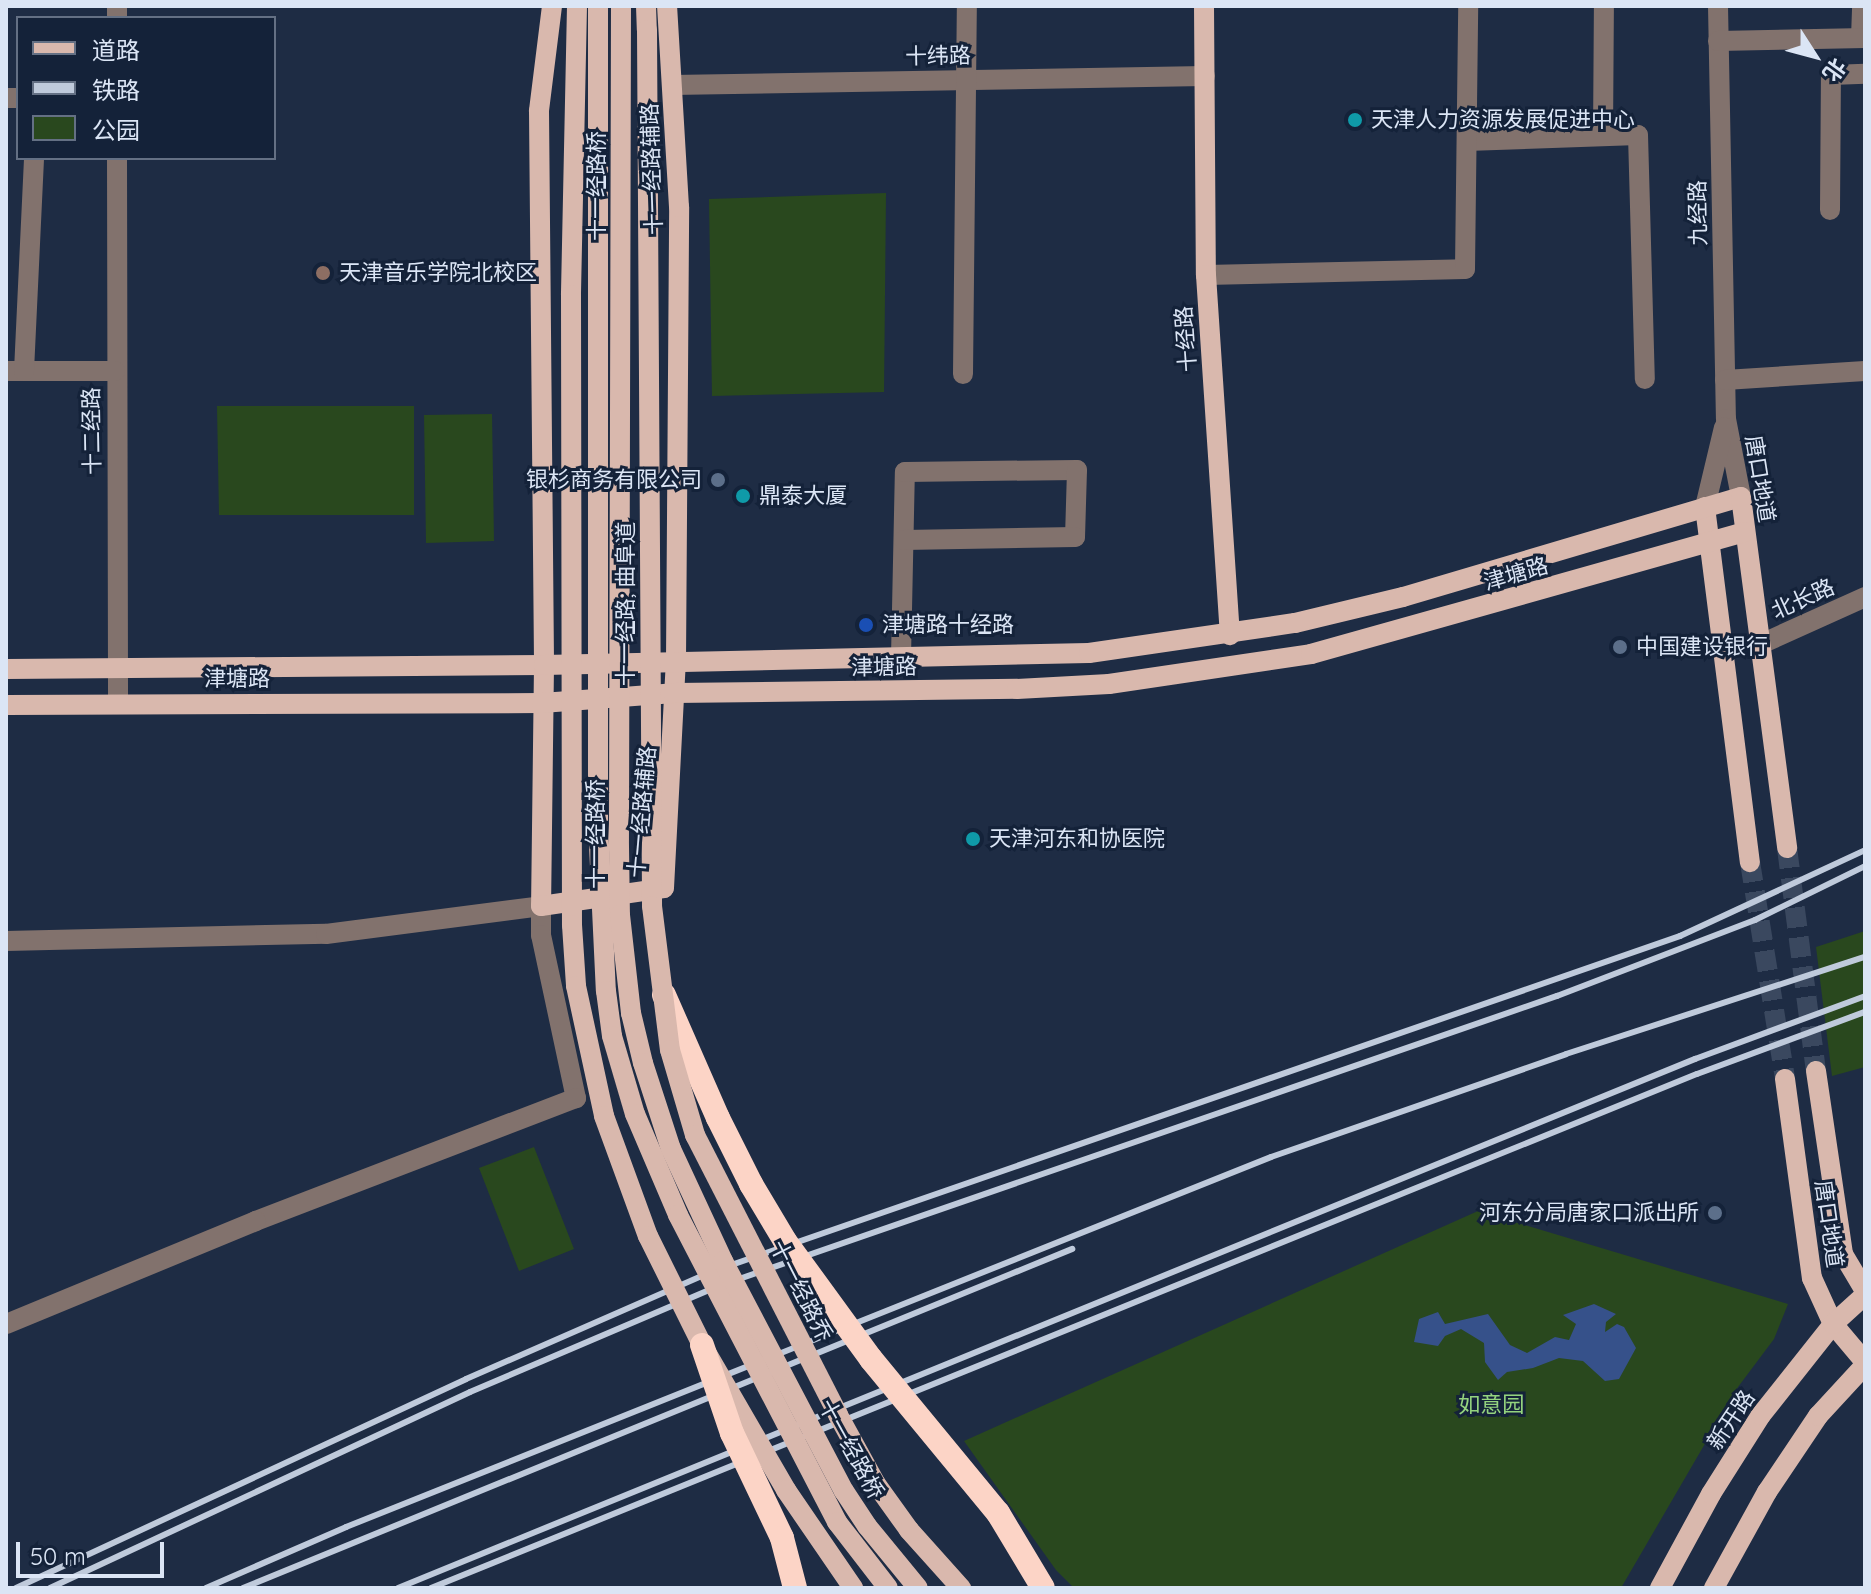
<!DOCTYPE html>
<meta charset="utf-8">
<style>
body{margin:0}
#map{position:relative;width:1871px;height:1594px;overflow:hidden;background:#1e2c44;font-family:Quicksand,"Noto Sans SC",sans-serif}
div>[style]{position:absolute}
.green>*{inset:0;background:#29481e}
.water>*{inset:0;background:#36518a}
.major-tunnel>*{height:20px;margin-top:-10px;transform-origin:0;background:repeating-linear-gradient(90deg,#3a485f 0 20px,transparent 0 30px)}
.minor>*{height:20px;margin:-10px;padding:0 10px;transform-origin:10px;border-radius:10px;background:#82726d}
.major>*{height:20px;margin:-10px;padding:0 10px;transform-origin:10px;border-radius:10px;background:#d9b8ad}
.highway>*{height:24px;margin:-12px;padding:0 12px;transform-origin:12px;border-radius:12px;background:#fcd4c6}
.rail>*{height:6px;margin:-3px;padding:0 3px;transform-origin:3px;border-radius:3px;background:#bfcadb}
.major-bridge>*{height:20px;margin:-10px;padding:0 10px;transform-origin:10px;border-radius:10px;background:#d9b8ad}
.highway-bridge>*{height:24px;margin:-12px;padding:0 12px;transform-origin:12px;border-radius:12px;background:#fcd4c6}
.dots>*{width:22px;height:22px;translate:-50% -50%;box-sizing:border-box;border:4px solid #142239;border-radius:50%}
span{translate:-50% -50%;white-space:nowrap;text-align:center;line-height:1.15;-webkit-text-stroke:6px #142239;paint-order:stroke}
.street-label{font-size:22px;color:#dbe5f5}
.poi-label{font-size:22px;color:#dbe5f5}
.left{translate:0 -50%;text-align:left}
.right{translate:-100% -50%;text-align:right}
.park-label{font-size:22px;color:#94d37f}
.frame{position:absolute;inset:0;border:8px solid #dbe5f5;pointer-events:none}
.legend{position:absolute;left:16px;top:16px;width:260px;height:144px;box-sizing:border-box;background:#142239;border:2px solid #647084;margin:0;padding:10px 14px;list-style:none;font-size:24px;color:#dbe5f5}
.legend li{display:flex;align-items:center;gap:16px;height:40px}
.legend b{width:40px;border:2px solid #647084}
.north{position:absolute;left:1775px;top:16px;width:80px;height:80px;-webkit-text-stroke:6px #142239;paint-order:stroke;rotate:126deg;font-size:22px;font-weight:700;line-height:32px;text-align:center;color:#dbe5f5}
.north::after{content:'';display:block;margin:auto;width:28px;height:36px;background:#dbe5f5;clip-path:polygon(50% 0,100% 100%,50% 72%,0 100%)}
.scale{position:absolute;left:16px;top:1542px;width:148px;height:36px;box-sizing:border-box;border:4px solid #dbe5f5;border-top:0;padding-left:10px;font-size:24px;line-height:28px;white-space:nowrap;color:#dbe5f5;-webkit-text-stroke:6px #142239;paint-order:stroke}
</style>
<div id="map">
<div class="green">
<div style="clip-path:polygon(886px 193px,884px 392px,712px 396px,709px 199px)"></div>
<div style="clip-path:polygon(217px 406px,414px 406px,414px 515px,219px 515px)"></div>
<div style="clip-path:polygon(492px 414px,494px 541px,426px 543px,424px 415px)"></div>
<div style="clip-path:polygon(1865px 931px,1865px 1067px,1832px 1076px,1816px 947px)"></div>
<div style="clip-path:polygon(534px 1147px,574px 1249px,519px 1271px,479px 1168px)"></div>
<div style="clip-path:polygon(1478px 1211px,1788px 1304px,1774px 1339px,1738px 1387px,1621px 1588px,1074px 1588px,1056px 1570px,964px 1441px)"></div>
</div>
<div class="water">
<div style="clip-path:polygon(1594px 1304px,1616px 1314px,1606px 1322px,1605px 1332px,1617px 1324px,1624px 1327px,1636px 1348px,1619px 1379px,1605px 1381px,1583px 1361px,1559px 1358px,1533px 1368px,1507px 1372px,1498px 1380px,1485px 1362px,1484px 1343px,1461px 1329px,1445px 1336px,1438px 1346px,1414px 1342px,1419px 1319px,1438px 1312px,1445px 1324px,1488px 1314px,1510px 1345px,1527px 1353px,1555px 1337px,1569px 1340px,1576px 1324px,1563px 1315px)"></div>
</div>
<div class="major-tunnel">
<div style="left:1787px;top:848px;width:225px;rotate:82.6deg"></div>
<div style="left:1750px;top:862px;width:220px;rotate:80.8deg"></div>
</div>
<div class="minor">
<div style="left:1718px;top:6px;width:413px;rotate:88.9deg"></div>
<div style="left:1726px;top:419px;width:79px;rotate:79.1deg"></div>
<div style="left:117px;top:18px;width:12px;rotate:-90deg"></div>
<div style="left:1861px;top:38px;width:32px;rotate:-88deg"></div>
<div style="left:1718px;top:41px;width:147px;rotate:-1.2deg"></div>
<div style="left:672px;top:85px;width:533px;rotate:-0.97deg"></div>
<div style="left:6px;top:98px;width:12px"></div>
<div style="left:1603px;top:136px;width:130px;rotate:-89.6deg"></div>
<div style="left:1467px;top:141px;width:171px;rotate:-2deg"></div>
<div style="left:1638px;top:135px;width:244px;rotate:88.4deg"></div>
<div style="left:117px;top:158px;width:545px;rotate:89.89deg"></div>
<div style="left:1830px;top:210px;width:135px;rotate:-89.6deg"></div>
<div style="left:1831px;top:75px;width:34px;rotate:-2deg"></div>
<div style="left:1206px;top:275px;width:259px;rotate:-1.3deg"></div>
<div style="left:1465px;top:269px;width:263px;rotate:-89.3deg"></div>
<div style="left:6px;top:371px;width:109px"></div>
<div style="left:24px;top:371px;width:213px;rotate:-87.3deg"></div>
<div style="left:963px;top:374px;width:368px;rotate:-89.4deg"></div>
<div style="left:1725px;top:380px;width:140px;rotate:-3.7deg"></div>
<div style="left:1705px;top:507px;width:82px;rotate:-76.6deg"></div>
<div style="left:1761px;top:644px;width:114px;rotate:-24.3deg"></div>
<div style="left:901px;top:657px;width:185px;rotate:-88.8deg"></div>
<div style="left:905px;top:472px;width:172px;rotate:-0.7deg"></div>
<div style="left:1077px;top:470px;width:67px;rotate:91.7deg"></div>
<div style="left:1075px;top:537px;width:171px;rotate:179deg"></div>
<div style="left:6px;top:941px;width:320px;rotate:-1.3deg"></div>
<div style="left:326px;top:934px;width:217px;rotate:-7.4deg"></div>
<div style="left:541px;top:906px;width:29px;rotate:90deg"></div>
<div style="left:541px;top:935px;width:167px;rotate:77.9deg"></div>
<div style="left:576px;top:1098px;width:343px;rotate:159deg"></div>
<div style="left:256px;top:1221px;width:270px;rotate:157.6deg"></div>
</div>
<div class="major">
<div style="left:552px;top:6px;width:106px;rotate:97.1deg"></div>
<div style="left:539px;top:111px;width:554px;rotate:89.48deg"></div>
<div style="left:544px;top:665px;width:241px;rotate:90.7deg"></div>
<div style="left:541px;top:906px;width:124px;rotate:-8.3deg"></div>
<div style="left:664px;top:888px;width:227px;rotate:-87deg"></div>
<div style="left:676px;top:661px;width:454px;rotate:-89.6deg"></div>
<div style="left:679px;top:207px;width:201px;rotate:-93.4deg"></div>
<div style="left:646px;top:6px;width:24px;rotate:88deg"></div>
<div style="left:1204px;top:6px;width:269px;rotate:89.6deg"></div>
<div style="left:1206px;top:275px;width:361px;rotate:86.2deg"></div>
<div style="left:1705px;top:507px;width:358px;rotate:82.8deg"></div>
<div style="left:6px;top:669px;width:538px;rotate:-0.43deg"></div>
<div style="left:544px;top:665px;width:545px;rotate:-1.26deg"></div>
<div style="left:1089px;top:653px;width:208px;rotate:-8.3deg"></div>
<div style="left:1295px;top:623px;width:111px;rotate:-13.5deg"></div>
<div style="left:1403px;top:597px;width:352px;rotate:-16.5deg"></div>
<div style="left:1741px;top:497px;width:354px;rotate:82.5deg"></div>
<div style="left:6px;top:705px;width:536px;rotate:-0.21deg"></div>
<div style="left:542px;top:703px;width:132px;rotate:-4.3deg"></div>
<div style="left:674px;top:693px;width:343px;rotate:-0.7deg"></div>
<div style="left:1017px;top:689px;width:92px;rotate:-3.1deg"></div>
<div style="left:1109px;top:684px;width:204px;rotate:-8.4deg"></div>
<div style="left:1311px;top:654px;width:450px;rotate:-15.7deg"></div>
<div style="left:1816px;top:1071px;width:185px;rotate:81.6deg"></div>
<div style="left:1843px;top:1254px;width:43px;rotate:59.3deg"></div>
<div style="left:1785px;top:1079px;width:201px;rotate:82.3deg"></div>
<div style="left:1812px;top:1278px;width:51px;rotate:65.5deg"></div>
<div style="left:1833px;top:1324px;width:50px;rotate:49.9deg"></div>
<div style="left:1660px;top:1588px;width:107px;rotate:-61.5deg"></div>
<div style="left:1711px;top:1494px;width:93px;rotate:-57.7deg"></div>
<div style="left:1761px;top:1415px;width:116px;rotate:-51.6deg"></div>
<div style="left:1833px;top:1324px;width:43px;rotate:-42.2deg"></div>
<div style="left:1714px;top:1588px;width:110px;rotate:-61.1deg"></div>
<div style="left:1767px;top:1492px;width:92px;rotate:-56.1deg"></div>
<div style="left:1818px;top:1416px;width:69px;rotate:-47.3deg"></div>
</div>
<div class="highway">
<div style="left:664px;top:995px;width:134px;rotate:66.3deg"></div>
</div>
<div class="rail">
<div style="left:16px;top:1588px;width:496px;rotate:-24.9deg"></div>
<div style="left:466px;top:1379px;width:267px;rotate:-23.6deg"></div>
<div style="left:711px;top:1272px;width:1026px;rotate:-19.12deg"></div>
<div style="left:1680px;top:936px;width:204px;rotate:-24.9deg"></div>
<div style="left:50px;top:1588px;width:463px;rotate:-25deg"></div>
<div style="left:470px;top:1392px;width:267px;rotate:-23.1deg"></div>
<div style="left:716px;top:1287px;width:890px;rotate:-19.09deg"></div>
<div style="left:1557px;top:996px;width:212px;rotate:-21deg"></div>
<div style="left:1755px;top:920px;width:123px;rotate:-26.1deg"></div>
<div style="left:206px;top:1588px;width:153px;rotate:-23.5deg"></div>
<div style="left:346px;top:1527px;width:996px;rotate:-21.8deg"></div>
<div style="left:1271px;top:1157px;width:312px;rotate:-19.2deg"></div>
<div style="left:1566px;top:1054px;width:314px;rotate:-18deg"></div>
<div style="left:243px;top:1588px;width:896px;rotate:-22.24deg"></div>
<div style="left:398px;top:1588px;width:1401px;rotate:-22.19deg"></div>
<div style="left:1695px;top:1059px;width:181px;rotate:-20.3deg"></div>
<div style="left:431px;top:1588px;width:1366px;rotate:-22.1deg"></div>
<div style="left:1697px;top:1074px;width:179px;rotate:-20.3deg"></div>
</div>
<div class="major-bridge">
<div style="left:577px;top:6px;width:289px;rotate:91.2deg"></div>
<div style="left:571px;top:295px;width:630px;rotate:89.91deg"></div>
<div style="left:572px;top:925px;width:61px;rotate:86.2deg"></div>
<div style="left:576px;top:986px;width:133px;rotate:77.8deg"></div>
<div style="left:604px;top:1116px;width:128px;rotate:69.9deg"></div>
<div style="left:648px;top:1236px;width:122px;rotate:63.6deg"></div>
<div style="left:702px;top:1345px;width:168px;rotate:59.9deg"></div>
<div style="left:786px;top:1490px;width:119px;rotate:55.6deg"></div>
<div style="left:598px;top:6px;width:818px;rotate:90deg"></div>
<div style="left:598px;top:824px;width:167px;rotate:87.3deg"></div>
<div style="left:606px;top:991px;width:45px;rotate:82.4deg"></div>
<div style="left:612px;top:1036px;width:81px;rotate:73.6deg"></div>
<div style="left:635px;top:1114px;width:110px;rotate:66.9deg"></div>
<div style="left:678px;top:1215px;width:346px;rotate:62.6deg"></div>
<div style="left:837px;top:1522px;width:83px;rotate:52.3deg"></div>
<div style="left:621px;top:6px;width:841px;rotate:90.14deg"></div>
<div style="left:619px;top:847px;width:68px;rotate:89.2deg"></div>
<div style="left:620px;top:915px;width:99px;rotate:83.6deg"></div>
<div style="left:631px;top:1013px;width:51px;rotate:76.5deg"></div>
<div style="left:643px;top:1063px;width:90px;rotate:72deg"></div>
<div style="left:671px;top:1149px;width:123px;rotate:65.1deg"></div>
<div style="left:723px;top:1261px;width:260px;rotate:62.3deg"></div>
<div style="left:844px;top:1491px;width:42px;rotate:56.7deg"></div>
<div style="left:867px;top:1526px;width:80px;rotate:50.6deg"></div>
<div style="left:647px;top:30px;width:876px;rotate:89.67deg"></div>
<div style="left:652px;top:906px;width:145px;rotate:82.9deg"></div>
<div style="left:670px;top:1050px;width:89px;rotate:73.6deg"></div>
<div style="left:695px;top:1135px;width:314px;rotate:62.9deg"></div>
<div style="left:838px;top:1415px;width:79px;rotate:61.2deg"></div>
<div style="left:876px;top:1484px;width:57px;rotate:54.3deg"></div>
<div style="left:909px;top:1530px;width:78px;rotate:48.1deg"></div>
</div>
<div class="highway-bridge">
<div style="left:718px;top:1118px;width:74px;rotate:63.4deg"></div>
<div style="left:751px;top:1184px;width:66px;rotate:59.2deg"></div>
<div style="left:785px;top:1241px;width:146px;rotate:53.9deg"></div>
<div style="left:871px;top:1359px;width:200px;rotate:50.5deg"></div>
<div style="left:998px;top:1513px;width:87px;rotate:59deg"></div>
<div style="left:702px;top:1345px;width:93px;rotate:71.2deg"></div>
<div style="left:732px;top:1433px;width:116px;rotate:64.5deg"></div>
<div style="left:782px;top:1538px;width:52px;rotate:75.4deg"></div>
</div>
<div class="dots">
<div style="left:1355px;top:120px;background:#0f9aa8"></div>
<div style="left:323px;top:273px;background:#8d6e63"></div>
<div style="left:718px;top:480px;background:#5c6f8a"></div>
<div style="left:743px;top:496px;background:#0f9aa8"></div>
<div style="left:866px;top:625px;background:#1a4fb4"></div>
<div style="left:1620px;top:647px;background:#5c6f8a"></div>
<div style="left:973px;top:839px;background:#0f9aa8"></div>
<div style="left:1715px;top:1213px;background:#5c6f8a"></div>
</div>
<div class="street-label">
<span style="left:938px;top:56px;rotate:-1deg">十纬路</span>
<span style="left:652px;top:169px;rotate:-92deg">十一经路辅路</span>
<span style="left:597px;top:186px;rotate:-90deg">十一经路桥</span>
<span style="left:1698px;top:213px;rotate:-91deg">九经路</span>
<span style="left:1186px;top:339px;rotate:-94deg">十经路</span>
<span style="left:92px;top:431px;rotate:-91deg">十二经路</span>
<span style="left:1760px;top:479px;rotate:81deg">唐口地道</span>
<span style="left:1516px;top:574px;rotate:-16deg">津塘路</span>
<span style="left:1803px;top:599px;rotate:-24deg">北长路</span>
<span style="left:626px;top:604px;rotate:-90deg">十一经路; 曲阜道</span>
<span style="left:884px;top:667px;rotate:-1deg">津塘路</span>
<span style="left:237px;top:679px">津塘路</span>
<span style="left:642px;top:812px;rotate:-85deg">十一经路辅路</span>
<span style="left:596px;top:834px;rotate:-90deg">十一经路桥</span>
<span style="left:1829px;top:1224px;rotate:82deg">唐口地道</span>
<span style="left:801px;top:1291px;rotate:63deg">十一经路乔</span>
<span style="left:1731px;top:1420px;rotate:-56deg">新开路</span>
<span style="left:851px;top:1449px;rotate:61deg">十一经路桥</span>
</div>
<div class="poi-label">
<span class="left" style="left:1371px;top:120px">天津人力资源发展促进中心</span>
<span class="left" style="left:339px;top:273px">天津音乐学院北校区</span>
<span class="right" style="left:702px;top:480px">银杉商务有限公司</span>
<span class="left" style="left:759px;top:496px">鼎泰大厦</span>
<span class="left" style="left:882px;top:625px">津塘路十经路</span>
<span class="left" style="left:1636px;top:647px">中国建设银行</span>
<span class="left" style="left:989px;top:839px">天津河东和协医院</span>
<span class="right" style="left:1699px;top:1213px">河东分局唐家口派出所</span>
</div>
<div class="park-label">
<span style="left:1491px;top:1405px">如意园</span>
</div>
<div class="frame"></div>
<ul class="legend">
<li><b style="height:10px;background:#d9b8ad"></b>道路</li>
<li><b style="height:10px;background:#bfcadb"></b>铁路</li>
<li><b style="height:22px;background:#29481e"></b>公园</li>
</ul>
<div class="north">北</div>
<div class="scale">50 m</div>
</div>
